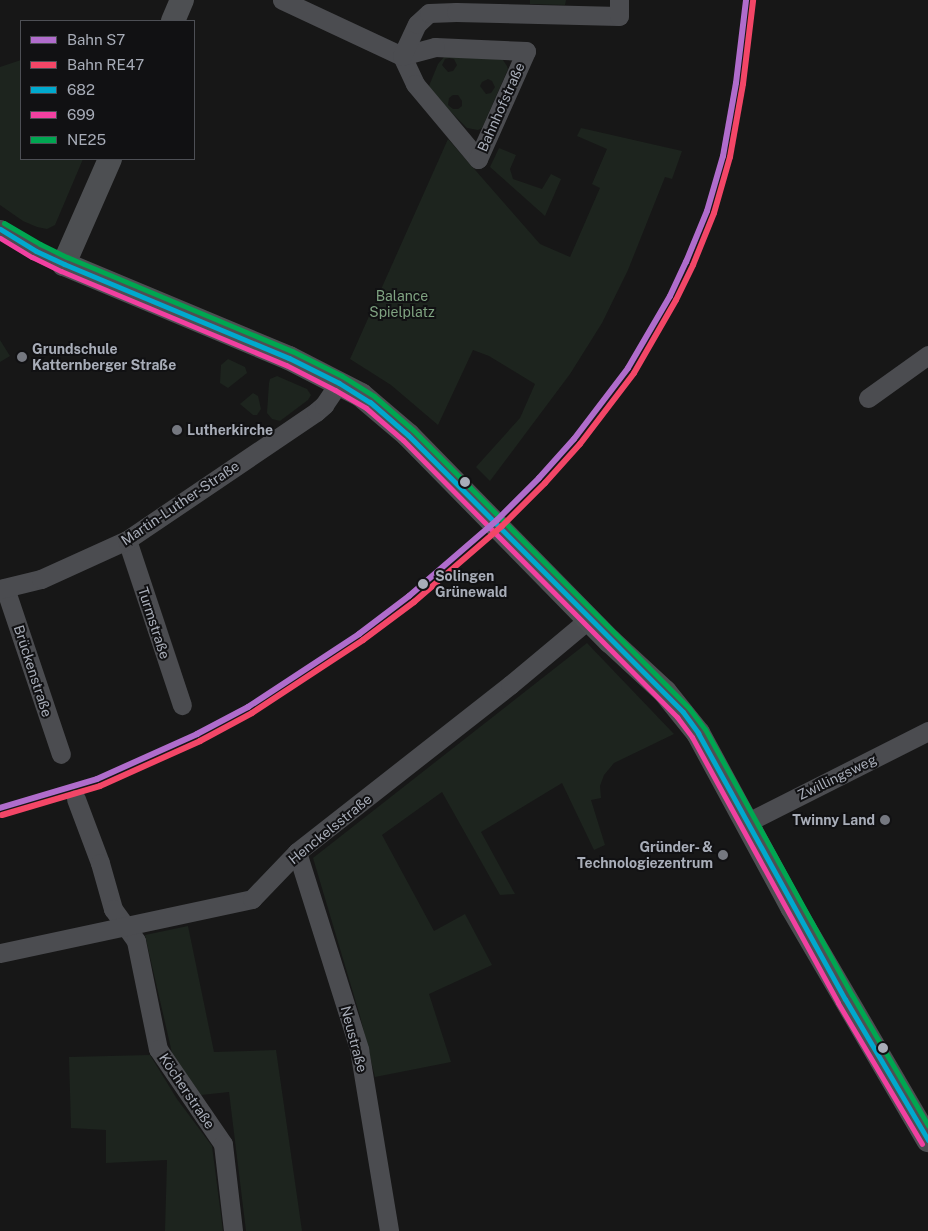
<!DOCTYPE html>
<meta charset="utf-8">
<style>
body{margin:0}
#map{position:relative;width:928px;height:1231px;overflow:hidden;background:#171717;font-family:"Public Sans",sans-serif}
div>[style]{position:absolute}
.green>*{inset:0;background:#1d241e}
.minor>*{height:19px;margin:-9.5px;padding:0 9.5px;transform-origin:9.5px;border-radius:9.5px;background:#4b4c50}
.major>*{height:24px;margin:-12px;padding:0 12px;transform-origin:12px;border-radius:12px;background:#4d4f52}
.bus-1>*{height:5px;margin:-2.5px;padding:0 2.5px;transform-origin:2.5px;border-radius:2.5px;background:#00a9ce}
.bus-2>*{height:5px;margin:-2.5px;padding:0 2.5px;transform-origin:2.5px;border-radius:2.5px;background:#f240a1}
.bus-3>*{height:5px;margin:-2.5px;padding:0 2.5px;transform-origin:2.5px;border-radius:2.5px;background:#00a651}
.rail-1>*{height:6px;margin:-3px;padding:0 3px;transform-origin:3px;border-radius:3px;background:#b06ccc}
.rail-2>*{height:6px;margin:-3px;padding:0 3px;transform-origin:3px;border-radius:3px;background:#f34667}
.dots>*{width:14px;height:14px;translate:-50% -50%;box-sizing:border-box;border:2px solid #111113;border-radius:50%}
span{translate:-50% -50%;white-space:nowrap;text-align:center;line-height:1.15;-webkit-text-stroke:4px #111113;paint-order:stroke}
.street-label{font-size:14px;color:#a8adb8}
.park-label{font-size:14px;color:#7fa381}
.poi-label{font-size:14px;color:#a8adb8;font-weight:700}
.left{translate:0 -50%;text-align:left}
.right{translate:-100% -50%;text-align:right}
.stop-label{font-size:14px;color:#a8adb8;font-weight:700}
.legend{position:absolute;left:20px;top:20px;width:175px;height:140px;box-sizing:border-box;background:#111113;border:1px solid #4d4f55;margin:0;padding:6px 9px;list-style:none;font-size:15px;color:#a8adb8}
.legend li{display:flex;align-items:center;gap:10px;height:25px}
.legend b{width:25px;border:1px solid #4d4f55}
</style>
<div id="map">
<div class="green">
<div style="clip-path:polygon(530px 0,566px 0,565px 5px,530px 4px)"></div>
<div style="clip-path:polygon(evenodd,451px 55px,496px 59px,503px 60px,507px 66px,508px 69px,482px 128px,478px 130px,467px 128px,430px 91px,429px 86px,438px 64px,444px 57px,451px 55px,449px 58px,454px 59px,457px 65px,453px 71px,448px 72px,442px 65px,445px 59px,449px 58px,451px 55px,488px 79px,492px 81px,495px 87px,491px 93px,486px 94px,480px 86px,482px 82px,488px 79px,451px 55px,453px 95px,458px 95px,462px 101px,462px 106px,458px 109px,453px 109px,448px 105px,449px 98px,453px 95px)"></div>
<div style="clip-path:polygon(21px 60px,21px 159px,83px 159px,55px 225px,47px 229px,37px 227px,23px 221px,0 205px,0 67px)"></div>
<div style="clip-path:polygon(581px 128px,682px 151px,672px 179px,665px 177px,628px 270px,602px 323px,570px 374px,490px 481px,476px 467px,520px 418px,535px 384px,489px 356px,473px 350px,438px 425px,391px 385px,350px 359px,448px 139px,540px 244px,570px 257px,600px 188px,592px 184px,607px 149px,577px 136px)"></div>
<div style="clip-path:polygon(499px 148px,516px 155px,510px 169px,513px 179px,542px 189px,551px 174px,561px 179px,545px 216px,490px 167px)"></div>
<div style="clip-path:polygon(0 340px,10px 356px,0 362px)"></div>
<div style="clip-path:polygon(228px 359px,245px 367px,247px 373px,228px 388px,220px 383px,221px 365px)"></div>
<div style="clip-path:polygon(277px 376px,307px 389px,311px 395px,308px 400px,280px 421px,272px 419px,267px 413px,269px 383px,270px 379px)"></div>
<div style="clip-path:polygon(253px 393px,258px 396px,261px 409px,257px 415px,253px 415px,240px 404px)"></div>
<div style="clip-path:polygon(587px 643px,674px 734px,614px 763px,604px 775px,600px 786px,601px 798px,591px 800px,605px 845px,594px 850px,562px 783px,481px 832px,515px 894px,500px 895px,442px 792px,382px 835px,434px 931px,465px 914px,492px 965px,429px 994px,451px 1062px,375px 1077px,360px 1016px,313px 858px)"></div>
<div style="clip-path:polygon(188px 926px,214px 1052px,276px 1050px,302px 1231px,246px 1231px,229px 1092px,201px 1095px,172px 1053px,145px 935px)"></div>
<div style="clip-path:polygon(150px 1055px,177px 1099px,212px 1146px,223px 1231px,165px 1231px,167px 1160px,106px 1163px,106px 1130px,71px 1128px,69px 1057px)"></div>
</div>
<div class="minor">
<div style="left:282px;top:0;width:132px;rotate:25deg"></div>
<div style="left:402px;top:56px;width:31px;rotate:65deg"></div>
<div style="left:415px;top:84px;width:98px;rotate:50deg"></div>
<div style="left:478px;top:159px;width:118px;rotate:-66deg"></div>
<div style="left:526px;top:51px;width:91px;rotate:-177.5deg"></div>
<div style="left:435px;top:47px;width:34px;rotate:165deg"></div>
<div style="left:402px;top:56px;width:35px;rotate:-65deg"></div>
<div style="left:417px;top:24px;width:16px;rotate:-43deg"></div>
<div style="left:429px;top:13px;width:27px;rotate:-2deg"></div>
<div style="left:456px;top:12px;width:163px;rotate:1.4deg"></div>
<div style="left:619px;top:16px;width:16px;rotate:-90deg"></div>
<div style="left:0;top:229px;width:42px;rotate:31.4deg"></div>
<div style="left:36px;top:251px;width:31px;rotate:25deg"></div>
<div style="left:868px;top:398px;width:74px;rotate:-35.6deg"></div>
<div style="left:127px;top:540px;width:174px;rotate:71.6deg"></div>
<div style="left:5px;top:588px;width:175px;rotate:71.4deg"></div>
<div style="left:0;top:589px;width:42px;rotate:-13.7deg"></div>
<div style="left:41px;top:579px;width:94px;rotate:-24.4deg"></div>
<div style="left:127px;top:540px;width:228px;rotate:-34.1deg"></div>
<div style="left:316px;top:412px;width:11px;rotate:-41deg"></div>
<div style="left:324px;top:405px;width:27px;rotate:-56deg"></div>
<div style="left:76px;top:799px;width:68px;rotate:69.4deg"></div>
<div style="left:100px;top:863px;width:48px;rotate:74.2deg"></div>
<div style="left:113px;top:909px;width:39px;rotate:54deg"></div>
<div style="left:136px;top:941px;width:110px;rotate:78.5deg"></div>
<div style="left:158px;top:1049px;width:115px;rotate:55.6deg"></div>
<div style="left:223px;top:1144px;width:88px;rotate:83.4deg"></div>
<div style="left:746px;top:823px;width:204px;rotate:-26.8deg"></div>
<div style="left:297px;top:852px;width:207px;rotate:72.5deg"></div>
<div style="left:359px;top:1049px;width:184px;rotate:80.6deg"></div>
<div style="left:0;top:953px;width:258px;rotate:-12.1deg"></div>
<div style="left:252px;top:899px;width:65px;rotate:-46.2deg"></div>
<div style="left:297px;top:852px;width:271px;rotate:-38.1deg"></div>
<div style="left:510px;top:685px;width:103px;rotate:-39.9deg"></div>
</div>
<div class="major">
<div style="left:173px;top:21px;width:23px;rotate:-67deg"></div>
<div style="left:110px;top:159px;width:115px;rotate:113.7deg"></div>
<div style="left:64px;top:264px;width:244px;rotate:22.7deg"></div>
<div style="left:289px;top:358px;width:81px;rotate:27.2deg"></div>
<div style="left:361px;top:395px;width:62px;rotate:40.4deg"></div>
<div style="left:408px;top:435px;width:289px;rotate:45.6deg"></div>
<div style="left:610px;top:641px;width:75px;rotate:42.8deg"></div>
<div style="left:665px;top:692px;width:53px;rotate:51.2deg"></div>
<div style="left:698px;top:733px;width:198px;rotate:61.6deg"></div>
<div style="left:792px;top:907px;width:270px;rotate:59.7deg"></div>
</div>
<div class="bus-1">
<div style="left:0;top:229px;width:42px;rotate:31.4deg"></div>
<div style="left:36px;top:251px;width:31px;rotate:25deg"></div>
<div style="left:64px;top:264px;width:244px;rotate:22.7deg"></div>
<div style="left:289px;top:358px;width:56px;rotate:26.6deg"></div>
<div style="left:339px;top:383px;width:36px;rotate:32deg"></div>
<div style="left:370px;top:402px;width:50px;rotate:41deg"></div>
<div style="left:408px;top:435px;width:390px;rotate:45.2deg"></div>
<div style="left:683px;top:712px;width:26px;rotate:54deg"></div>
<div style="left:698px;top:733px;width:304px;rotate:61.1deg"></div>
<div style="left:845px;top:999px;width:164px;rotate:59.5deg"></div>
</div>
<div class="bus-2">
<div style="left:0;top:238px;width:37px;rotate:31deg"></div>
<div style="left:32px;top:257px;width:32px;rotate:26deg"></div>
<div style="left:61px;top:271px;width:244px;rotate:22.7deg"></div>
<div style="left:286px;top:365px;width:55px;rotate:27deg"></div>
<div style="left:335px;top:390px;width:36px;rotate:30deg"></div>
<div style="left:366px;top:408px;width:49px;rotate:40.9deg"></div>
<div style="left:403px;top:440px;width:390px;rotate:45.3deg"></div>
<div style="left:677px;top:717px;width:25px;rotate:53deg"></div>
<div style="left:692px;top:737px;width:303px;rotate:61.2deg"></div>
<div style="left:838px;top:1003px;width:164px;rotate:59.2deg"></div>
</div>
<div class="bus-3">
<div style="left:4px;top:223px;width:42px;rotate:30.3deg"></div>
<div style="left:40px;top:244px;width:30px;rotate:26deg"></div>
<div style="left:67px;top:257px;width:244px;rotate:22.7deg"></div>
<div style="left:292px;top:351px;width:56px;rotate:26.6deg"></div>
<div style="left:342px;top:376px;width:38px;rotate:32deg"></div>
<div style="left:374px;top:396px;width:52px;rotate:41.1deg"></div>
<div style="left:413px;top:430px;width:392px;rotate:45.2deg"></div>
<div style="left:689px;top:708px;width:26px;rotate:53deg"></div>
<div style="left:705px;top:729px;width:304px;rotate:61.1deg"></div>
<div style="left:852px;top:995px;width:151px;rotate:59.7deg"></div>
</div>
<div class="rail-1">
<div style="left:0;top:808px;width:101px;rotate:-16.6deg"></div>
<div style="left:97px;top:779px;width:110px;rotate:-24.2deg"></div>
<div style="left:197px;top:734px;width:58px;rotate:-27.9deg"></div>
<div style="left:248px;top:707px;width:133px;rotate:-33.3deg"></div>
<div style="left:359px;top:634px;width:63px;rotate:-37.2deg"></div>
<div style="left:409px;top:596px;width:116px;rotate:-40.8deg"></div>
<div style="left:497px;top:520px;width:59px;rotate:-45deg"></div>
<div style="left:539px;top:478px;width:52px;rotate:-48.1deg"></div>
<div style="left:574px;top:439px;width:89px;rotate:-52.7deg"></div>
<div style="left:628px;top:368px;width:83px;rotate:-59.7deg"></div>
<div style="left:670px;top:296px;width:38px;rotate:-65deg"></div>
<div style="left:686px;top:262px;width:55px;rotate:-67.6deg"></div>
<div style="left:707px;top:211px;width:57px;rotate:-73.8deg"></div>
<div style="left:723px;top:156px;width:74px;rotate:-79.9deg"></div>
<div style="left:736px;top:83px;width:84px;rotate:-83.1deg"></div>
</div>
<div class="rail-2">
<div style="left:2px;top:815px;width:102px;rotate:-16.5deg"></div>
<div style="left:100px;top:786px;width:110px;rotate:-24.2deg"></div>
<div style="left:200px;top:741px;width:59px;rotate:-28.3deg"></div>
<div style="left:252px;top:713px;width:133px;rotate:-33.3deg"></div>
<div style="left:363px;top:640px;width:64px;rotate:-36.7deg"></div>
<div style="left:414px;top:602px;width:116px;rotate:-40.8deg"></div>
<div style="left:502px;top:526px;width:61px;rotate:-45deg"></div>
<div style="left:545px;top:483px;width:52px;rotate:-48.1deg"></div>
<div style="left:580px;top:444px;width:89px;rotate:-52.7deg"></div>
<div style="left:634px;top:373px;width:84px;rotate:-60.1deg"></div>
<div style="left:676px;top:300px;width:39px;rotate:-64deg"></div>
<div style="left:693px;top:265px;width:56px;rotate:-68deg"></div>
<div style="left:714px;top:213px;width:58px;rotate:-74.1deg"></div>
<div style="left:730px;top:157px;width:74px;rotate:-79.9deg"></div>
<div style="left:743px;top:84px;width:84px;rotate:-83.1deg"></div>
</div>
<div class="dots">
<div style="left:22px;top:357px;background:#757880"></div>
<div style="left:177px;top:430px;background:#757880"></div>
<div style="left:465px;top:482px;background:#a8adb8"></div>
<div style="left:423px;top:584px;background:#a8adb8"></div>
<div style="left:885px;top:820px;background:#757880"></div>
<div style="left:723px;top:855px;background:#757880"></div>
<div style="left:883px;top:1048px;background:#a8adb8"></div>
</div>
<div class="street-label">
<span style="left:501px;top:107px;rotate:-66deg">Bahnhofstraße</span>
<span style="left:180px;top:503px;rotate:-34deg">Martin-Luther-Straße</span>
<span style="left:154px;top:623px;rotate:72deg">Turmstraße</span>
<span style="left:33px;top:671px;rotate:72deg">Brückenstraße</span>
<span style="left:837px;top:777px;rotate:-26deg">Zwillingsweg</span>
<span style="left:330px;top:829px;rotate:-39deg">Henckelsstraße</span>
<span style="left:354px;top:1039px;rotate:75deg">Neustraße</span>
<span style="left:187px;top:1091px;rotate:56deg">Köcherstraße</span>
</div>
<div class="park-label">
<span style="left:402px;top:304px">Balance<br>Spielplatz</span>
</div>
<div class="poi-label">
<span class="left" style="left:32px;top:357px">Grundschule<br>Katternberger Straße</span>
<span class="left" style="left:187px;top:430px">Lutherkirche</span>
<span class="right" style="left:875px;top:820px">Twinny Land</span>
<span class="right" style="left:713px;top:855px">Gründer- &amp;<br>Technologiezentrum</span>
</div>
<div class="stop-label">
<span class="left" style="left:435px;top:584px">Solingen<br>Grünewald</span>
</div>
<ul class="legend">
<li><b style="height:6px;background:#b06ccc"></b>Bahn S7</li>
<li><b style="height:6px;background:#f34667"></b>Bahn RE47</li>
<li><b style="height:6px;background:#00a9ce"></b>682</li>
<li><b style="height:6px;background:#f240a1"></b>699</li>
<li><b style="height:6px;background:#00a651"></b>NE25</li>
</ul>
</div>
